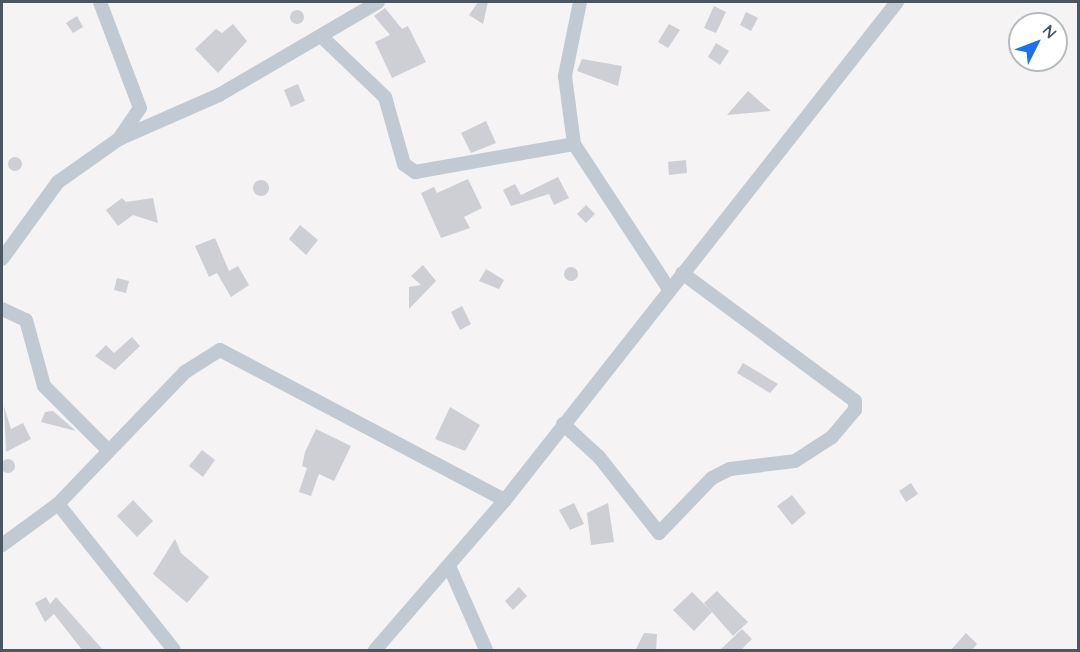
<!DOCTYPE html>
<style>
body{margin:0}
#map{position:relative;width:1080px;height:652px;overflow:hidden;background:#f5f3f3;font-family:Quicksand,sans-serif}
div>[style]{position:absolute}
.building>*{inset:0;background:#cdcfd5}
.round{border-radius:50%}
.street>*{height:14px;margin:-7px;padding:0 7px;transform-origin:7px;border-radius:7px;background:#c1cad2}
span{translate:-50% -50%;white-space:nowrap;text-align:center;line-height:1.15;-webkit-text-stroke:6px #fff;paint-order:stroke}
.frame{position:absolute;inset:0;border:3px solid #4a5661;pointer-events:none}
.north{position:absolute;left:1008px;top:12px;width:60px;height:60px;box-sizing:border-box;background:#fff;border:2px solid #b7bbc0;border-radius:50%;rotate:48deg;font-size:16px;font-weight:700;line-height:24px;text-align:center;color:#4a5661}
.north::after{content:'';display:block;margin:auto;width:21px;height:27px;background:#1a73e8;clip-path:polygon(50% 0,100% 100%,50% 72%,0 100%)}
</style>
<div id="map">
<div class="building">
<div style="clip-path:polygon(478px 2px,488px 2px,483px 24px,469px 15px)"></div>
<div style="clip-path:polygon(714px 6px,726px 12px,716px 33px,704px 28px)"></div>
<div style="clip-path:polygon(385px 8px,402px 29px,408px 26px,426px 62px,392px 78px,375px 42px,390px 35px,374px 16px)"></div>
<div class="round" style="left:290px;top:10px;width:14px;height:14px"></div>
<div style="clip-path:polygon(746px 12px,758px 18px,751px 31px,740px 25px)"></div>
<div style="clip-path:polygon(77px 16px,83px 27px,73px 33px,66px 23px)"></div>
<div style="clip-path:polygon(233px 24px,247px 41px,218px 73px,195px 49px,216px 29px,222px 33px)"></div>
<div style="clip-path:polygon(669px 24px,680px 30px,668px 48px,658px 42px)"></div>
<div style="clip-path:polygon(716px 43px,729px 51px,720px 65px,708px 57px)"></div>
<div style="clip-path:polygon(582px 59px,622px 66px,618px 86px,577px 71px)"></div>
<div style="clip-path:polygon(298px 84px,305px 101px,291px 107px,284px 90px)"></div>
<div style="clip-path:polygon(748px 91px,771px 111px,727px 115px)"></div>
<div style="clip-path:polygon(486px 121px,496px 143px,471px 153px,461px 133px)"></div>
<div class="round" style="left:8px;top:157px;width:14px;height:14px"></div>
<div style="clip-path:polygon(686px 160px,687px 173px,669px 175px,668px 162px)"></div>
<div style="clip-path:polygon(558px 177px,569px 198px,554px 205px,549px 194px,511px 206px,503px 190px,515px 184px,521px 195px)"></div>
<div style="clip-path:polygon(468px 179px,482px 208px,464px 217px,470px 228px,441px 238px,421px 193px,434px 187px,437px 193px)"></div>
<div class="round" style="left:253px;top:180px;width:16px;height:16px"></div>
<div style="clip-path:polygon(122px 198px,126px 202px,153px 198px,158px 223px,133px 215px,118px 226px,106px 210px)"></div>
<div style="clip-path:polygon(586px 205px,595px 214px,586px 223px,577px 214px)"></div>
<div style="clip-path:polygon(300px 225px,318px 240px,306px 255px,289px 239px)"></div>
<div style="clip-path:polygon(215px 238px,229px 271px,238px 266px,249px 285px,231px 297px,217px 273px,209px 277px,195px 246px)"></div>
<div style="clip-path:polygon(423px 265px,436px 281px,409px 309px,409px 287px,421px 285px,411px 276px)"></div>
<div class="round" style="left:564px;top:267px;width:14px;height:14px"></div>
<div style="clip-path:polygon(486px 269px,504px 280px,499px 289px,479px 281px)"></div>
<div style="clip-path:polygon(117px 278px,129px 281px,126px 293px,114px 290px)"></div>
<div style="clip-path:polygon(462px 306px,471px 324px,460px 330px,451px 312px)"></div>
<div style="clip-path:polygon(132px 337px,140px 346px,115px 370px,95px 356px,106px 345px,114px 353px)"></div>
<div style="clip-path:polygon(743px 363px,778px 384px,770px 393px,737px 373px)"></div>
<div style="clip-path:polygon(4px 406px,11px 429px,23px 423px,31px 439px,6px 452px)"></div>
<div style="clip-path:polygon(450px 407px,480px 425px,465px 451px,435px 439px)"></div>
<div style="clip-path:polygon(53px 411px,76px 431px,41px 422px,45px 412px)"></div>
<div style="clip-path:polygon(316px 429px,351px 446px,334px 481px,319px 474px,311px 496px,299px 492px,307px 468px,302px 466px,305px 452px)"></div>
<div style="clip-path:polygon(202px 450px,215px 460px,203px 477px,189px 466px)"></div>
<div class="round" style="left:1px;top:459px;width:14px;height:14px"></div>
<div style="clip-path:polygon(911px 483px,918px 494px,906px 502px,899px 491px)"></div>
<div style="clip-path:polygon(792px 495px,806px 513px,792px 525px,777px 506px)"></div>
<div style="clip-path:polygon(133px 500px,153px 521px,137px 537px,117px 516px)"></div>
<div style="clip-path:polygon(574px 503px,584px 524px,570px 530px,559px 510px)"></div>
<div style="clip-path:polygon(608px 503px,614px 542px,591px 545px,587px 513px)"></div>
<div style="clip-path:polygon(175px 539px,181px 553px,209px 577px,187px 603px,153px 574px)"></div>
<div style="clip-path:polygon(519px 587px,527px 596px,513px 610px,505px 601px)"></div>
<div style="clip-path:polygon(717px 591px,748px 622px,733px 636px,704px 603px)"></div>
<div style="clip-path:polygon(692px 592px,712px 612px,694px 631px,673px 610px)"></div>
<div style="clip-path:polygon(46px 597px,50px 604px,56px 597px,104px 651px,83px 651px,54px 614px,45px 622px,35px 603px)"></div>
<div style="clip-path:polygon(742px 629px,752px 639px,740px 651px,719px 651px)"></div>
<div style="clip-path:polygon(644px 633px,657px 634px,656px 651px,635px 651px)"></div>
<div style="clip-path:polygon(966px 633px,977px 644px,971px 651px,950px 651px)"></div>
</div>
<div class="street">
<div style="left:580px;top:2px;width:76px;rotate:101.5deg"></div>
<div style="left:565px;top:76px;width:69px;rotate:82.5deg"></div>
<div style="left:574px;top:144px;width:173px;rotate:56.8deg"></div>
<div style="left:323px;top:38px;width:86px;rotate:43.6deg"></div>
<div style="left:385px;top:97px;width:70px;rotate:74.2deg"></div>
<div style="left:404px;top:164px;width:14px;rotate:36deg"></div>
<div style="left:415px;top:172px;width:161px;rotate:-10deg"></div>
<div style="left:121px;top:138px;width:107px;rotate:-23.7deg"></div>
<div style="left:219px;top:95px;width:184px;rotate:-30.3deg"></div>
<div style="left:2px;top:259px;width:95px;rotate:-54deg"></div>
<div style="left:58px;top:182px;width:75px;rotate:-35.2deg"></div>
<div style="left:119px;top:139px;width:37px;rotate:-56deg"></div>
<div style="left:140px;top:108px;width:113px;rotate:-110.7deg"></div>
<div style="left:2px;top:309px;width:26px;rotate:25deg"></div>
<div style="left:26px;top:320px;width:68px;rotate:74.7deg"></div>
<div style="left:44px;top:386px;width:91px;rotate:45deg"></div>
<div style="left:563px;top:424px;width:49px;rotate:42.5deg"></div>
<div style="left:599px;top:457px;width:97px;rotate:51.7deg"></div>
<div style="left:659px;top:533px;width:76px;rotate:-46.1deg"></div>
<div style="left:712px;top:478px;width:20px;rotate:-27deg"></div>
<div style="left:730px;top:469px;width:65px;rotate:-7deg"></div>
<div style="left:795px;top:461px;width:44px;rotate:-33deg"></div>
<div style="left:832px;top:437px;width:35px;rotate:-50deg"></div>
<div style="left:855px;top:410px;width:9px;rotate:-90deg"></div>
<div style="left:855px;top:401px;width:215px;rotate:-143.5deg"></div>
<div style="left:58px;top:504px;width:186px;rotate:51.5deg"></div>
<div style="left:2px;top:545px;width:69px;rotate:-36.2deg"></div>
<div style="left:58px;top:504px;width:183px;rotate:-46.1deg"></div>
<div style="left:185px;top:372px;width:41px;rotate:-32.2deg"></div>
<div style="left:220px;top:350px;width:322px;rotate:27.8deg"></div>
<div style="left:449px;top:566px;width:92px;rotate:66.2deg"></div>
<div style="left:375px;top:650px;width:198px;rotate:-49.1deg"></div>
<div style="left:505px;top:500px;width:634px;rotate:-51.79deg"></div>
</div>
<div class="frame"></div>
<div class="north">N</div>
</div>
